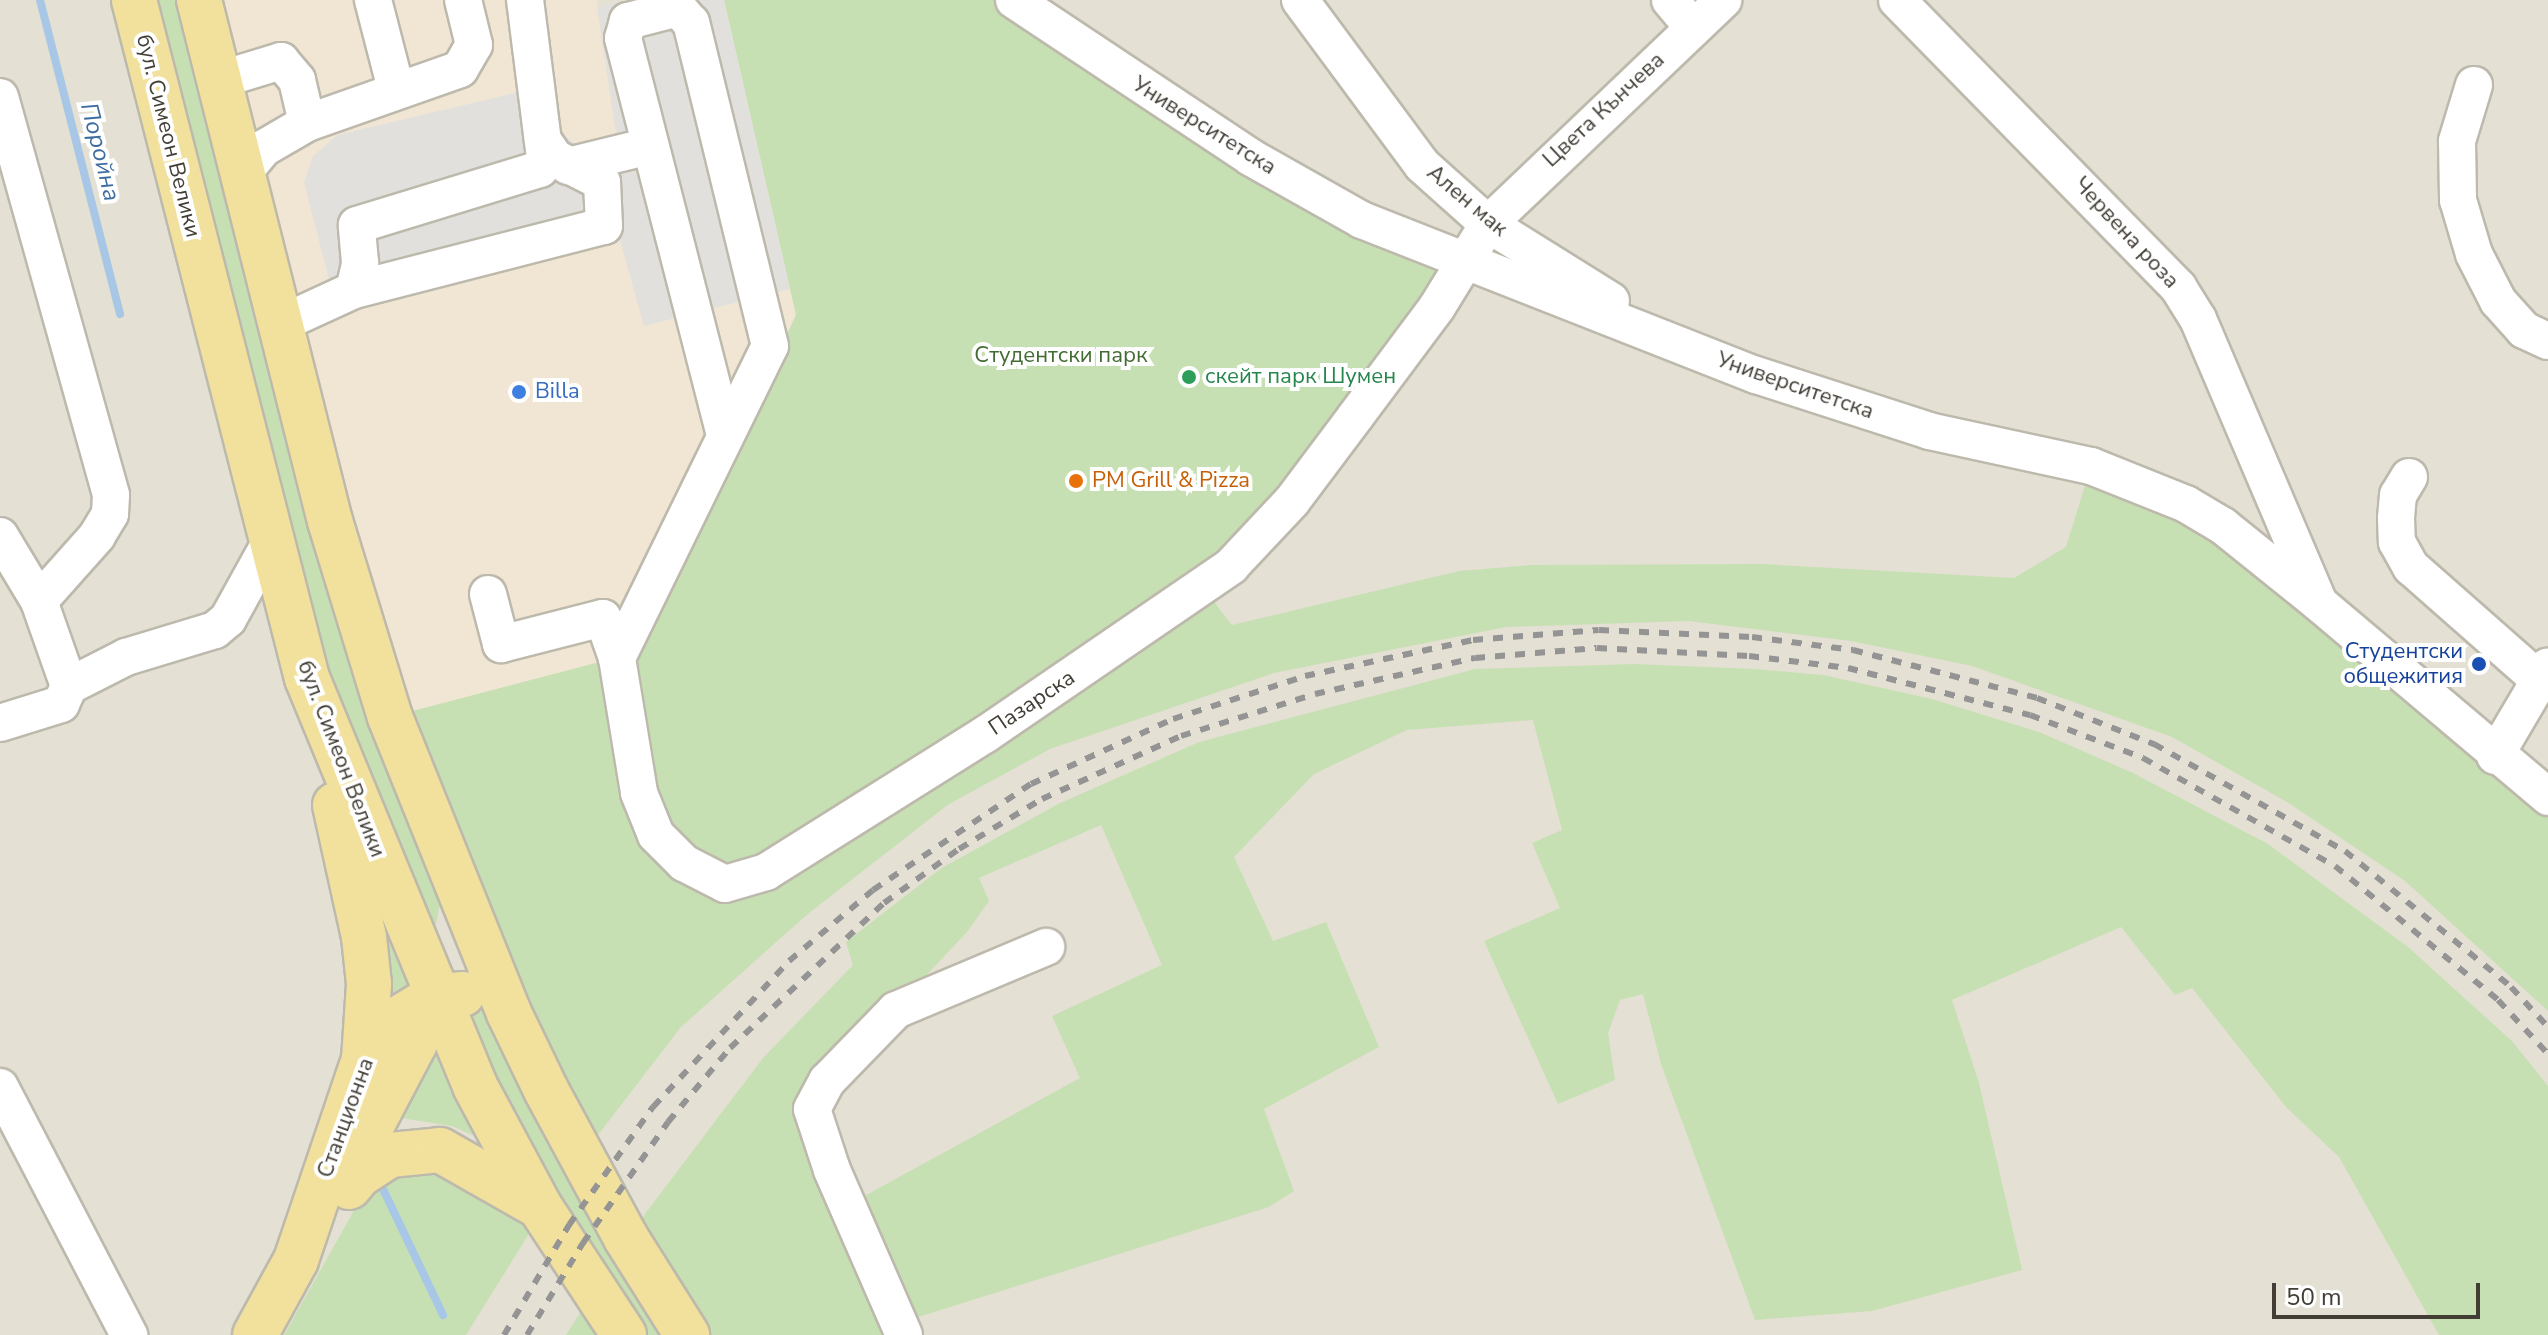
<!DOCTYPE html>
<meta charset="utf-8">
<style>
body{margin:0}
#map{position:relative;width:2548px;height:1335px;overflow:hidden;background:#f0eee5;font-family:"Nunito Sans",sans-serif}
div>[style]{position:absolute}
.residential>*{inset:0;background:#e4e0d4}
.commercial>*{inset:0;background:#f0e6d3}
.green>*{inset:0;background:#c7e0b3}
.parking>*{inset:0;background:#e2e0dd}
.stream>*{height:8px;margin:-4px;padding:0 4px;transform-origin:4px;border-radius:4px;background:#a8c7e6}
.roads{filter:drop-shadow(2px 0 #bdb9ac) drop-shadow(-2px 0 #bdb9ac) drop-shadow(0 2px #bdb9ac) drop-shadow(0 -2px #bdb9ac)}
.minor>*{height:36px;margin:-18px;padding:0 18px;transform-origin:18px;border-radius:18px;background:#fff}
.major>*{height:44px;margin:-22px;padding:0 22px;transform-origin:22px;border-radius:22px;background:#f1e19d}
.rail>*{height:6px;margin-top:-3px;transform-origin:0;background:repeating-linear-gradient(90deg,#949494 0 10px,transparent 0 20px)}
.dots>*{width:22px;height:22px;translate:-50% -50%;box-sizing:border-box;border:4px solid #fff;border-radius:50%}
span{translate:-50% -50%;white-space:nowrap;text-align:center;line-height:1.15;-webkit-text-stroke:8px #fff;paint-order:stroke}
.street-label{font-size:22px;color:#423e36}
.park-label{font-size:22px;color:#426c31}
.leisure-label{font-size:22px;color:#27864d}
.left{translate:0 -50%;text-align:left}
.shop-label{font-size:22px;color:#366cbe}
.food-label{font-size:22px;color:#c56008}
.transit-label{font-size:22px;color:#164399}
.right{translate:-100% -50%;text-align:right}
.water-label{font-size:24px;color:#3d6da0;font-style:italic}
.scale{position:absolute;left:2272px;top:1283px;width:208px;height:36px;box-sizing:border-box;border:4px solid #423e36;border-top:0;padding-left:10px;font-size:24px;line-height:28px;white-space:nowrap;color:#423e36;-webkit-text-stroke:6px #fff;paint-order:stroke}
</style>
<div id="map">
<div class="residential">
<div style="clip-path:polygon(0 0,2548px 0,2548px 1335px,0 1335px)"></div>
</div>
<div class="commercial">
<div style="clip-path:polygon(199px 0,597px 0,598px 7px,626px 0,724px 0,796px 314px,638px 652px,390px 717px)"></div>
</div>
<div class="green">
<div style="clip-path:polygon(144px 0,188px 0,441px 899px,430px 953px,316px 679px)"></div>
<div style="clip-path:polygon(evenodd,724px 0,1014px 0,1466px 262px,1204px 589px,1232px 625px,1459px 571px,1531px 565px,1762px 564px,2014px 578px,2066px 547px,2091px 466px,2186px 504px,2548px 797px,2548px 1011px,2405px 881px,2287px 802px,2172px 737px,1972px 666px,1851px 641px,1688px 621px,1506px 627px,1274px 673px,1050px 749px,949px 804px,809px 913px,681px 1027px,581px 1157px,626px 1239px,763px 1058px,853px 965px,846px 942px,940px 869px,1058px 804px,1199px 742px,1475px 669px,1633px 664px,1754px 669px,1823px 675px,1932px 699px,2039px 732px,2133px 773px,2268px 844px,2408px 947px,2512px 1041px,2548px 1086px,2548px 1335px,2439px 1335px,2339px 1157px,2286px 1107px,2192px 988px,2175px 995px,2121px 927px,1952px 1000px,1979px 1083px,2022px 1270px,1872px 1311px,1755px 1320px,1661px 1064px,1643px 994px,1620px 1000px,1608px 1033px,1615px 1080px,1558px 1104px,1484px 941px,1560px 908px,1532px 843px,1562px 830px,1533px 720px,1407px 730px,1314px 774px,1234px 857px,1273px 941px,1326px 922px,1379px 1047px,1264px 1109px,1294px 1191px,1269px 1207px,899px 1323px,904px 1335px,637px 1335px,451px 1007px,485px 1008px,390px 717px,638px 652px,796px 315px,724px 0,1101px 825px,1162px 965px,1052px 1016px,1080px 1078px,848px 1205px,832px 1170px,827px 1081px,967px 932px,989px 901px,979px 878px,1101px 825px)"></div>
<div style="clip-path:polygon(361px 855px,418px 993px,375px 1021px)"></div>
<div style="clip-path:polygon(429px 1035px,479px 1138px,452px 1126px,388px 1116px)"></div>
<div style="clip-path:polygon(400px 1166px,455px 1169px,532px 1229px,466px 1335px,284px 1335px,356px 1207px)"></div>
<div style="clip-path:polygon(595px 1289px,624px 1335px,566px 1335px)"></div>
</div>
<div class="parking">
<div style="clip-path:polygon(626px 0,724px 0,790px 289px,644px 326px,615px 223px,334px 299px,304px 182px,313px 156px,337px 135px,536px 88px,544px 140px,566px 137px,579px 146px,616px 133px,597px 7px)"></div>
</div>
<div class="stream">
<div style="left:40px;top:0;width:324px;rotate:75.7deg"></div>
<div style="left:382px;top:1187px;width:142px;rotate:64.5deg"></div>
</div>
<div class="roads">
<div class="minor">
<div style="left:373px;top:0;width:92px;rotate:75.5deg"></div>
<div style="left:1014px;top:0;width:283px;rotate:33.6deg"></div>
<div style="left:1250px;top:157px;width:129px;rotate:29.4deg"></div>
<div style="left:1362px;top:220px;width:423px;rotate:21.5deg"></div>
<div style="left:1756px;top:375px;width:182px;rotate:17.9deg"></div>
<div style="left:1929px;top:431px;width:166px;rotate:12.2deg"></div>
<div style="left:2091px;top:466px;width:102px;rotate:21.8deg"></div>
<div style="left:2186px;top:504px;width:43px;rotate:30.7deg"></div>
<div style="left:2223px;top:526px;width:124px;rotate:38.8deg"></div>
<div style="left:2320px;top:604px;width:299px;rotate:40.2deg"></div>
<div style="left:1300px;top:0;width:205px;rotate:53.5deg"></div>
<div style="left:1422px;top:165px;width:89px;rotate:41.8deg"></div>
<div style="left:1488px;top:224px;width:145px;rotate:32deg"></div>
<div style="left:1670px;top:0;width:35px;rotate:50deg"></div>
<div style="left:1897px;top:0;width:402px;rotate:45.6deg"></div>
<div style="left:2178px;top:287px;width:38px;rotate:58deg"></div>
<div style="left:2198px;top:319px;width:303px;rotate:66.9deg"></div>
<div style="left:219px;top:80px;width:65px;rotate:-17deg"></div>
<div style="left:281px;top:61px;width:25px;rotate:50deg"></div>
<div style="left:297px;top:80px;width:44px;rotate:76.9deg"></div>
<div style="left:2474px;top:85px;width:59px;rotate:106.9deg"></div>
<div style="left:2457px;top:141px;width:59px;rotate:89deg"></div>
<div style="left:2458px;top:200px;width:56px;rotate:73.5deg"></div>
<div style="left:2474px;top:254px;width:53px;rotate:62.9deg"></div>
<div style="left:2498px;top:301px;width:39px;rotate:48deg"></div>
<div style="left:2524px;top:330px;width:26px;rotate:25deg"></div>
<div style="left:0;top:97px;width:413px;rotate:74.4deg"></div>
<div style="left:111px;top:495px;width:19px;rotate:93deg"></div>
<div style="left:110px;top:514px;width:26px;rotate:121deg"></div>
<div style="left:97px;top:536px;width:87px;rotate:131.7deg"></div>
<div style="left:568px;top:166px;width:84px;rotate:-13.7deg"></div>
<div style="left:242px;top:174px;width:34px;rotate:-50deg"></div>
<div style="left:264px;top:148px;width:50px;rotate:-30.2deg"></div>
<div style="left:307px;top:123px;width:162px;rotate:-19.4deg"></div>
<div style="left:460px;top:69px;width:28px;rotate:-60deg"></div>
<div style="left:474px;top:45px;width:46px;rotate:-103.7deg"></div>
<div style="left:354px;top:290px;width:28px;rotate:-77deg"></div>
<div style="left:360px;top:263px;width:38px;rotate:-95deg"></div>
<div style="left:357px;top:225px;width:191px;rotate:-17deg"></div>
<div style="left:540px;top:169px;width:12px;rotate:-66deg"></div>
<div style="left:545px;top:158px;width:159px;rotate:-97.2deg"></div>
<div style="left:280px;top:324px;width:81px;rotate:-24.7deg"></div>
<div style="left:354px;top:290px;width:258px;rotate:-14.4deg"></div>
<div style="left:604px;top:226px;width:44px;rotate:-92.6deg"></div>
<div style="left:602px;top:182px;width:53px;rotate:-152.9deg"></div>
<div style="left:555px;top:158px;width:22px;rotate:-124deg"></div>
<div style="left:2409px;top:477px;width:21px;rotate:121deg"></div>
<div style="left:2398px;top:495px;width:23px;rotate:95deg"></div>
<div style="left:2396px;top:518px;width:24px;rotate:88deg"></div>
<div style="left:2397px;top:542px;width:29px;rotate:61deg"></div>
<div style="left:2411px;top:567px;width:168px;rotate:41.4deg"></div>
<div style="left:0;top:536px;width:76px;rotate:59deg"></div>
<div style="left:39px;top:601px;width:90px;rotate:70.6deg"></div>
<div style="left:488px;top:594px;width:52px;rotate:75.4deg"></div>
<div style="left:501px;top:644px;width:105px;rotate:-14.3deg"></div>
<div style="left:603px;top:618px;width:42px;rotate:70.7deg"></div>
<div style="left:617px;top:658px;width:137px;rotate:80.7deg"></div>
<div style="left:639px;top:793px;width:45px;rotate:68deg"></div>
<div style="left:656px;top:835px;width:40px;rotate:45deg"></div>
<div style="left:684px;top:863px;width:46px;rotate:27.1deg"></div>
<div style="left:725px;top:884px;width:43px;rotate:-16.3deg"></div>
<div style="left:766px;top:872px;width:260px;rotate:-32.1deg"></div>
<div style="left:986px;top:734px;width:297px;rotate:-34.4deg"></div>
<div style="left:1231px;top:566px;width:89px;rotate:-46.8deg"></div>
<div style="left:1292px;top:501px;width:105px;rotate:-53.1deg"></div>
<div style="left:1355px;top:417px;width:137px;rotate:-53.3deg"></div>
<div style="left:1437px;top:307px;width:97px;rotate:-58.4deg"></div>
<div style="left:1488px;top:224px;width:325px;rotate:-43.6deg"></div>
<div style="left:617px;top:658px;width:347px;rotate:-63.9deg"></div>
<div style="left:770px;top:346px;width:333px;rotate:-103.7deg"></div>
<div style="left:691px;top:23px;width:20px;rotate:-131deg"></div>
<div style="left:678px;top:8px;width:52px;rotate:165.4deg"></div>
<div style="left:628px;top:21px;width:18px;rotate:106deg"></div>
<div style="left:623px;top:38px;width:411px;rotate:75.6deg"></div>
<div style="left:69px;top:686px;width:64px;rotate:-27deg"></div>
<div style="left:126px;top:657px;width:93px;rotate:-16.9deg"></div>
<div style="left:215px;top:630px;width:17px;rotate:-40deg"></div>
<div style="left:228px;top:619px;width:89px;rotate:-61.1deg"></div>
<div style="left:0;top:723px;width:64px;rotate:-17.3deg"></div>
<div style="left:61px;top:704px;width:20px;rotate:-66deg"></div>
<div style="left:2495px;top:756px;width:104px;rotate:-59.5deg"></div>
<div style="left:0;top:1087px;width:280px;rotate:62.5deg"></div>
<div style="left:904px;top:1335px;width:180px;rotate:-113.6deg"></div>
<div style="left:832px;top:1170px;width:64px;rotate:-108.2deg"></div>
<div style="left:812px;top:1109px;width:32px;rotate:-62deg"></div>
<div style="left:827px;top:1081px;width:99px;rotate:-45.8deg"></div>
<div style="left:896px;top:1010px;width:163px;rotate:-22.8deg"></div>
</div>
<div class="major">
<div style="left:134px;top:0;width:700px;rotate:75.69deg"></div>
<div style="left:307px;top:678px;width:441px;rotate:67.6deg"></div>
<div style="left:475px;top:1086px;width:137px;rotate:61.8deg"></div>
<div style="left:540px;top:1207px;width:153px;rotate:56.7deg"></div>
<div style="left:199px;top:0;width:537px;rotate:75.89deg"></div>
<div style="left:330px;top:521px;width:205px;rotate:73deg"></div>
<div style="left:390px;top:717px;width:319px;rotate:68.1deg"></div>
<div style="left:509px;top:1013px;width:85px;rotate:64.3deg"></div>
<div style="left:546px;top:1090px;width:168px;rotate:61.6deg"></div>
<div style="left:626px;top:1238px;width:115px;rotate:57.8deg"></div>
<div style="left:335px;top:805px;width:135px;rotate:77.6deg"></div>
<div style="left:364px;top:937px;width:47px;rotate:83.9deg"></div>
<div style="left:369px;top:984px;width:75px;rotate:93.8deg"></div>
<div style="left:342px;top:1182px;width:157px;rotate:-62.3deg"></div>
<div style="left:415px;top:1043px;width:58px;rotate:-68.7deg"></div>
<div style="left:349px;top:1187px;width:16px;rotate:-50deg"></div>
<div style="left:359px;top:1175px;width:37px;rotate:-33deg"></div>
<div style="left:390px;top:1155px;width:50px;rotate:-5.7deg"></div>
<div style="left:440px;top:1150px;width:112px;rotate:29.6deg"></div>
<div style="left:255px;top:1335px;width:85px;rotate:-61.3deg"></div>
<div style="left:296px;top:1260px;width:212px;rotate:-71.3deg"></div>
<div style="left:364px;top:1059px;width:45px;rotate:-53.1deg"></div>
<div style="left:391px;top:1023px;width:50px;rotate:-31.2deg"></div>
<div style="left:434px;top:997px;width:29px;rotate:-6deg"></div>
</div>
</div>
<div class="rail">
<div style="left:504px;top:1335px;width:128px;rotate:-59.4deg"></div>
<div style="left:569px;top:1225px;width:145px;rotate:-54.6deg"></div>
<div style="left:653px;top:1107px;width:200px;rotate:-47deg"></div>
<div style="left:789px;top:961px;width:110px;rotate:-40.2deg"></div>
<div style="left:873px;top:890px;width:190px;rotate:-33.9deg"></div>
<div style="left:1031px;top:784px;width:156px;rotate:-24.6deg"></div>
<div style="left:1173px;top:719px;width:139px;rotate:-18deg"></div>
<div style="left:1305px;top:676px;width:172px;rotate:-12.1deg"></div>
<div style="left:1473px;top:640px;width:126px;rotate:-4.5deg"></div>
<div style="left:1599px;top:630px;width:153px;rotate:2.6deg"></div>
<div style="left:1752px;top:637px;width:102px;rotate:7.3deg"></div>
<div style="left:1853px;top:650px;width:190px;rotate:14.6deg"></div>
<div style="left:2037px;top:698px;width:126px;rotate:21.5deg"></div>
<div style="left:2154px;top:744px;width:219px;rotate:29.3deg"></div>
<div style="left:2345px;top:851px;width:215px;rotate:39.3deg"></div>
<div style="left:2511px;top:987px;width:54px;rotate:47.2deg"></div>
<div style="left:527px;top:1335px;width:108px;rotate:-58.7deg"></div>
<div style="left:583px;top:1243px;width:148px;rotate:-54.9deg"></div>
<div style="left:668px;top:1122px;width:97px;rotate:-50deg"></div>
<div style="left:730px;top:1048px;width:212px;rotate:-43.3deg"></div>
<div style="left:884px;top:903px;width:92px;rotate:-35.8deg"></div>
<div style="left:959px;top:849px;width:97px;rotate:-31.1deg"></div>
<div style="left:1042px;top:799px;width:153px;rotate:-24.4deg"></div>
<div style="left:1181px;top:736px;width:140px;rotate:-17.4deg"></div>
<div style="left:1315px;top:694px;width:164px;rotate:-12.7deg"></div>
<div style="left:1475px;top:658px;width:122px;rotate:-4.7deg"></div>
<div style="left:1597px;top:648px;width:152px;rotate:3deg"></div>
<div style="left:1749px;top:656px;width:100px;rotate:6.9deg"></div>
<div style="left:1848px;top:668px;width:188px;rotate:14.5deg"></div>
<div style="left:2030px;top:715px;width:121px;rotate:20.8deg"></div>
<div style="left:2143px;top:758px;width:220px;rotate:29.4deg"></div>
<div style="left:2335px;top:866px;width:211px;rotate:39.4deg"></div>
<div style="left:2498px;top:1000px;width:74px;rotate:47.2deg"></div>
</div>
<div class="dots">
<div style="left:1189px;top:377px;background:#2e9e5b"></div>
<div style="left:519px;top:392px;background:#3f7fe0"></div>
<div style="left:1076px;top:481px;background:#e8710a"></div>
<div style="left:2479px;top:664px;background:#1a4fb4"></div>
</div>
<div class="street-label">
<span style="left:1604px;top:110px;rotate:-43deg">Цвета Кънчева</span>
<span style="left:1204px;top:126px;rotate:32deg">Университетска</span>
<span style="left:168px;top:136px;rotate:76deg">бул. Симеон Велики</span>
<span style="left:1467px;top:201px;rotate:40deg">Ален мак</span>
<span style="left:2126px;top:233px;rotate:47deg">Червена роза</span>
<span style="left:1795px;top:386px;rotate:19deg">Университетска</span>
<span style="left:1032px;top:703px;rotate:-34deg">Пазарска</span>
<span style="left:341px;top:759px;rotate:69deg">бул. Симеон Велики</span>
<span style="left:346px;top:1118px;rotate:-70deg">Станционна</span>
</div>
<div class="park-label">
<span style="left:1061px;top:356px">Студентски парк</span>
</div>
<div class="leisure-label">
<span class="left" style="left:1205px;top:377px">скейт парк Шумен</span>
</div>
<div class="shop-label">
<span class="left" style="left:535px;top:392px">Billa</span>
</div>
<div class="food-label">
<span class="left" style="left:1092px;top:481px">PM Grill &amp; Pizza</span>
</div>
<div class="transit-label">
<span class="right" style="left:2463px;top:664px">Студентски<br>общежития</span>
</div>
<div class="water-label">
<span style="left:100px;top:152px;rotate:76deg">Поройна</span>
</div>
<div class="scale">50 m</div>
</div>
